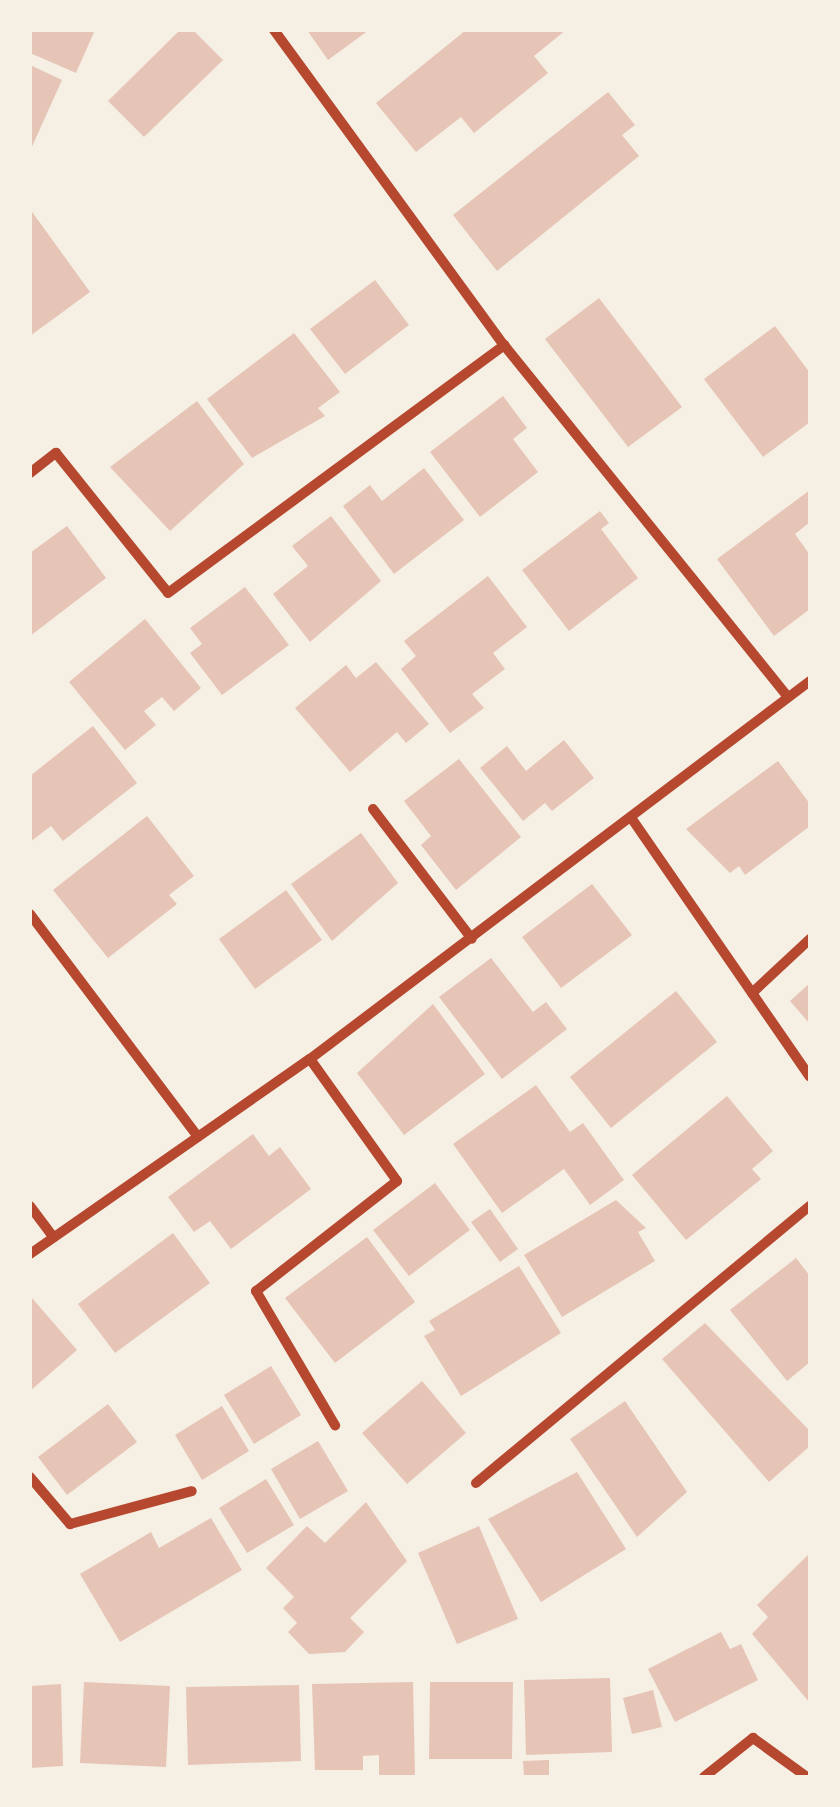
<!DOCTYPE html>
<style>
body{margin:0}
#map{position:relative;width:840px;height:1807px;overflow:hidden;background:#f6efe4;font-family:"Open Sans",sans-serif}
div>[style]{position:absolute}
.building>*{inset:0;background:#e6c5b7}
.minor>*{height:10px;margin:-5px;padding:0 5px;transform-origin:5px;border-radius:5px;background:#b5482f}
span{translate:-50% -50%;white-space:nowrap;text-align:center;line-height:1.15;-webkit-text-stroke:10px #f6efe4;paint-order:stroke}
.frame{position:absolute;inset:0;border:32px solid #f6efe4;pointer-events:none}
</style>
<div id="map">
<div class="building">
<div style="clip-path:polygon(30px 30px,95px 30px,76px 73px,30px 53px)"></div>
<div style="clip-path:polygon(180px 30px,193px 30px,223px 60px,144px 137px,108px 101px)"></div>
<div style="clip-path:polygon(307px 30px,369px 30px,328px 60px)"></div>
<div style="clip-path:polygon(466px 30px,566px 30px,534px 56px,548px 73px,474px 133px,461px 117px,416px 152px,376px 103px)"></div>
<div style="clip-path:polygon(30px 65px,62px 80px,30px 151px)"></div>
<div style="clip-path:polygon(608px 92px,635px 125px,622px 135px,639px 156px,497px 271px,453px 215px)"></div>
<div style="clip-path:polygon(30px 209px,90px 292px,30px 336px)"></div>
<div style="clip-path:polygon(375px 280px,409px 325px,345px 374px,310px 329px)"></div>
<div style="clip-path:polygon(599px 298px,682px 407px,628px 447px,545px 339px)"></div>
<div style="clip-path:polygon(775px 326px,810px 373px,810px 422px,763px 457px,704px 379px)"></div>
<div style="clip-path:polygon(294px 333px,340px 392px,318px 408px,325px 416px,252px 458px,207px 399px)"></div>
<div style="clip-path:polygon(503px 396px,527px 428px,513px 439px,538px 472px,480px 517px,430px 452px)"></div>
<div style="clip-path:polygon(197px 401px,244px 464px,170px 531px,110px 467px)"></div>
<div style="clip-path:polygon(424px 468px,464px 520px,394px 574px,343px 506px,370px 485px,382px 501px)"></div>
<div style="clip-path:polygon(810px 490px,810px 522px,795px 534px,810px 555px,810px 609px,774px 636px,717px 559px)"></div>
<div style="clip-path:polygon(600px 511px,609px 523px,601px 529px,638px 578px,569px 631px,522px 570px)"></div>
<div style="clip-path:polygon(331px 516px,381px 581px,310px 642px,273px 594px,308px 566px,292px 546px)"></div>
<div style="clip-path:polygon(67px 526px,106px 578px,30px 636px,30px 553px)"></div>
<div style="clip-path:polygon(488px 576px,527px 627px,493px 653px,505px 669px,472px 694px,484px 708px,450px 733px,401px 669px,416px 656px,404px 641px)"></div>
<div style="clip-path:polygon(245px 587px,289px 645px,222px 695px,190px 653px,202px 644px,190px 628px)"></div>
<div style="clip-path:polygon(145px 619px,201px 688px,174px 711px,162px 697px,144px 711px,156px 725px,125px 750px,69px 682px)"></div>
<div style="clip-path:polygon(376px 662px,429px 724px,406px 743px,397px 732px,350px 772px,295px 708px,346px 665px,356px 678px)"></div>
<div style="clip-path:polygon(93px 726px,137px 783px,63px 841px,51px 826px,30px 842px,30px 776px)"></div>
<div style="clip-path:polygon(564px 740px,594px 778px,552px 811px,545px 803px,523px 821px,480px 768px,507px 746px,526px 771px)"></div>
<div style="clip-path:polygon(459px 759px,521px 837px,456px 890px,421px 845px,431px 836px,404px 801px)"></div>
<div style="clip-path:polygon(778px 761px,810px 804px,810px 826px,745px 875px,739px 866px,730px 873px,686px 829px)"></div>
<div style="clip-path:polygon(147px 816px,194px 876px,169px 895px,177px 904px,108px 958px,53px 890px)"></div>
<div style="clip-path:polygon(361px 833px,398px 883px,332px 941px,291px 884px)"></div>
<div style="clip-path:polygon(592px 884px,632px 935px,561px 988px,522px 937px)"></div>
<div style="clip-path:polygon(286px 890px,322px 940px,255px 989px,219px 939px)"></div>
<div style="clip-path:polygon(491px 958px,533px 1012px,546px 1002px,567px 1029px,502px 1079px,439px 997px)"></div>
<div style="clip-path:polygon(810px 983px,810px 1024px,790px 1001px)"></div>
<div style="clip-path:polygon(676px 991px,717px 1042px,611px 1128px,570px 1077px)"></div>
<div style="clip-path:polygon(433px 1004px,485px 1074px,404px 1135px,357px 1073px)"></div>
<div style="clip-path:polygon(536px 1085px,570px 1132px,583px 1123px,624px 1180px,590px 1205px,564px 1169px,502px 1213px,453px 1144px)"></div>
<div style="clip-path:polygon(727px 1096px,773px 1151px,752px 1169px,761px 1179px,686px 1240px,632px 1175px)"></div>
<div style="clip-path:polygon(253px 1134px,269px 1156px,280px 1147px,311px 1189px,231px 1249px,210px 1221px,194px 1232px,168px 1197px)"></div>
<div style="clip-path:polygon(435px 1183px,470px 1230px,409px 1276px,373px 1230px)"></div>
<div style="clip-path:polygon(616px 1200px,646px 1228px,638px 1232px,655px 1261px,562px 1317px,524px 1255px)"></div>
<div style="clip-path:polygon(490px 1209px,518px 1249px,500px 1262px,471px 1222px)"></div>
<div style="clip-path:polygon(173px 1233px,210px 1283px,115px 1353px,78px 1304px)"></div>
<div style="clip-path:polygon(367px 1237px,415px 1302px,335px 1363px,285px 1298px)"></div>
<div style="clip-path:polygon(796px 1258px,810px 1276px,810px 1362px,787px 1381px,730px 1310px)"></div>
<div style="clip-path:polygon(519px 1266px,561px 1333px,461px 1396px,424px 1336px,435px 1330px,429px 1321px)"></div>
<div style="clip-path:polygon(32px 1298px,77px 1350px,30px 1391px,30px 1300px)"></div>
<div style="clip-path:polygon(705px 1323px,810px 1431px,810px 1446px,769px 1482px,662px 1359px)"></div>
<div style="clip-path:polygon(271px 1366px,301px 1415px,254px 1444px,224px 1395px)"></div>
<div style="clip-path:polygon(422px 1381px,466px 1433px,407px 1484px,362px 1433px)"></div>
<div style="clip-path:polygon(625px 1401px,687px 1492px,637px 1537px,570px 1439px)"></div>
<div style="clip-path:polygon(108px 1404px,137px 1442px,67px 1495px,38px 1457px)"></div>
<div style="clip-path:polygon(222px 1406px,249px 1451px,202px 1480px,175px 1435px)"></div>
<div style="clip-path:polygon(318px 1441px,348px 1491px,300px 1519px,271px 1469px)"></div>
<div style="clip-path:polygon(577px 1472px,626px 1549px,541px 1602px,488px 1519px)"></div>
<div style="clip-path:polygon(266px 1479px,294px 1525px,247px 1553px,219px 1508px)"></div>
<div style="clip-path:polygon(366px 1502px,407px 1561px,350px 1618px,364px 1632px,345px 1652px,309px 1654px,288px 1632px,297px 1623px,283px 1608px,294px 1597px,266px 1568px,307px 1526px,325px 1543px)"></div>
<div style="clip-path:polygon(211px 1518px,242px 1570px,120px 1642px,80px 1574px,151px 1532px,159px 1548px)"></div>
<div style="clip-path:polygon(479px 1526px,518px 1619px,457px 1644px,418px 1553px)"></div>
<div style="clip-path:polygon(810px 1553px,810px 1703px,752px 1634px,768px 1617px,757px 1605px)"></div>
<div style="clip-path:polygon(721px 1632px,730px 1649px,741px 1644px,758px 1680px,675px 1722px,648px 1669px)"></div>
<div style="clip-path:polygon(610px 1678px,612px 1752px,526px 1755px,524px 1680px)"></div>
<div style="clip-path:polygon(84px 1682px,170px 1686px,166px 1767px,80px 1763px)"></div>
<div style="clip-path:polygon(413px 1682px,415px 1777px,379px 1777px,379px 1755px,363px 1756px,363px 1770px,315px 1770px,312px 1684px)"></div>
<div style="clip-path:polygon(430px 1682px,513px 1682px,512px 1759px,429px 1759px)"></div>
<div style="clip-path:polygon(61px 1684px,63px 1766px,30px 1768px,30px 1686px)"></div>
<div style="clip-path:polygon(299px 1685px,301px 1761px,188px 1765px,186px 1687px)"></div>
<div style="clip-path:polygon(653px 1690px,662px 1727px,632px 1734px,623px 1698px)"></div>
<div style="clip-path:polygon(549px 1760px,549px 1777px,524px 1777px,523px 1761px)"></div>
</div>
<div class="minor">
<div style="left:274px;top:30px;width:390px;rotate:53.9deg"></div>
<div style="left:504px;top:345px;width:452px;rotate:51.1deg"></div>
<div style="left:30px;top:473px;width:33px;rotate:-38deg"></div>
<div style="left:56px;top:453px;width:179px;rotate:51.3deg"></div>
<div style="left:168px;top:593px;width:418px;rotate:-36.4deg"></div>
<div style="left:373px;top:809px;width:163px;rotate:52.7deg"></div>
<div style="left:632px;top:819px;width:313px;rotate:55.4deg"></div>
<div style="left:30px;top:914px;width:279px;rotate:53deg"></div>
<div style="left:752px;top:993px;width:79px;rotate:-43deg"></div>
<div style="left:310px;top:1059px;width:150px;rotate:54.5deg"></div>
<div style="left:397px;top:1181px;width:179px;rotate:142deg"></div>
<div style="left:256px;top:1291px;width:156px;rotate:59.5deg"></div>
<div style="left:30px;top:1206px;width:39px;rotate:53deg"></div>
<div style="left:30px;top:1254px;width:341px;rotate:-34.9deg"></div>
<div style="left:310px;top:1059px;width:627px;rotate:-37.09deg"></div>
<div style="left:30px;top:1477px;width:62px;rotate:49.6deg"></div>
<div style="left:70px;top:1524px;width:126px;rotate:-15.1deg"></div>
<div style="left:476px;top:1483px;width:434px;rotate:-39.7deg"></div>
<div style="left:704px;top:1777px;width:63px;rotate:-38.5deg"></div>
<div style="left:753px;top:1738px;width:67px;rotate:35.8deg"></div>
</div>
<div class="frame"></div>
</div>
